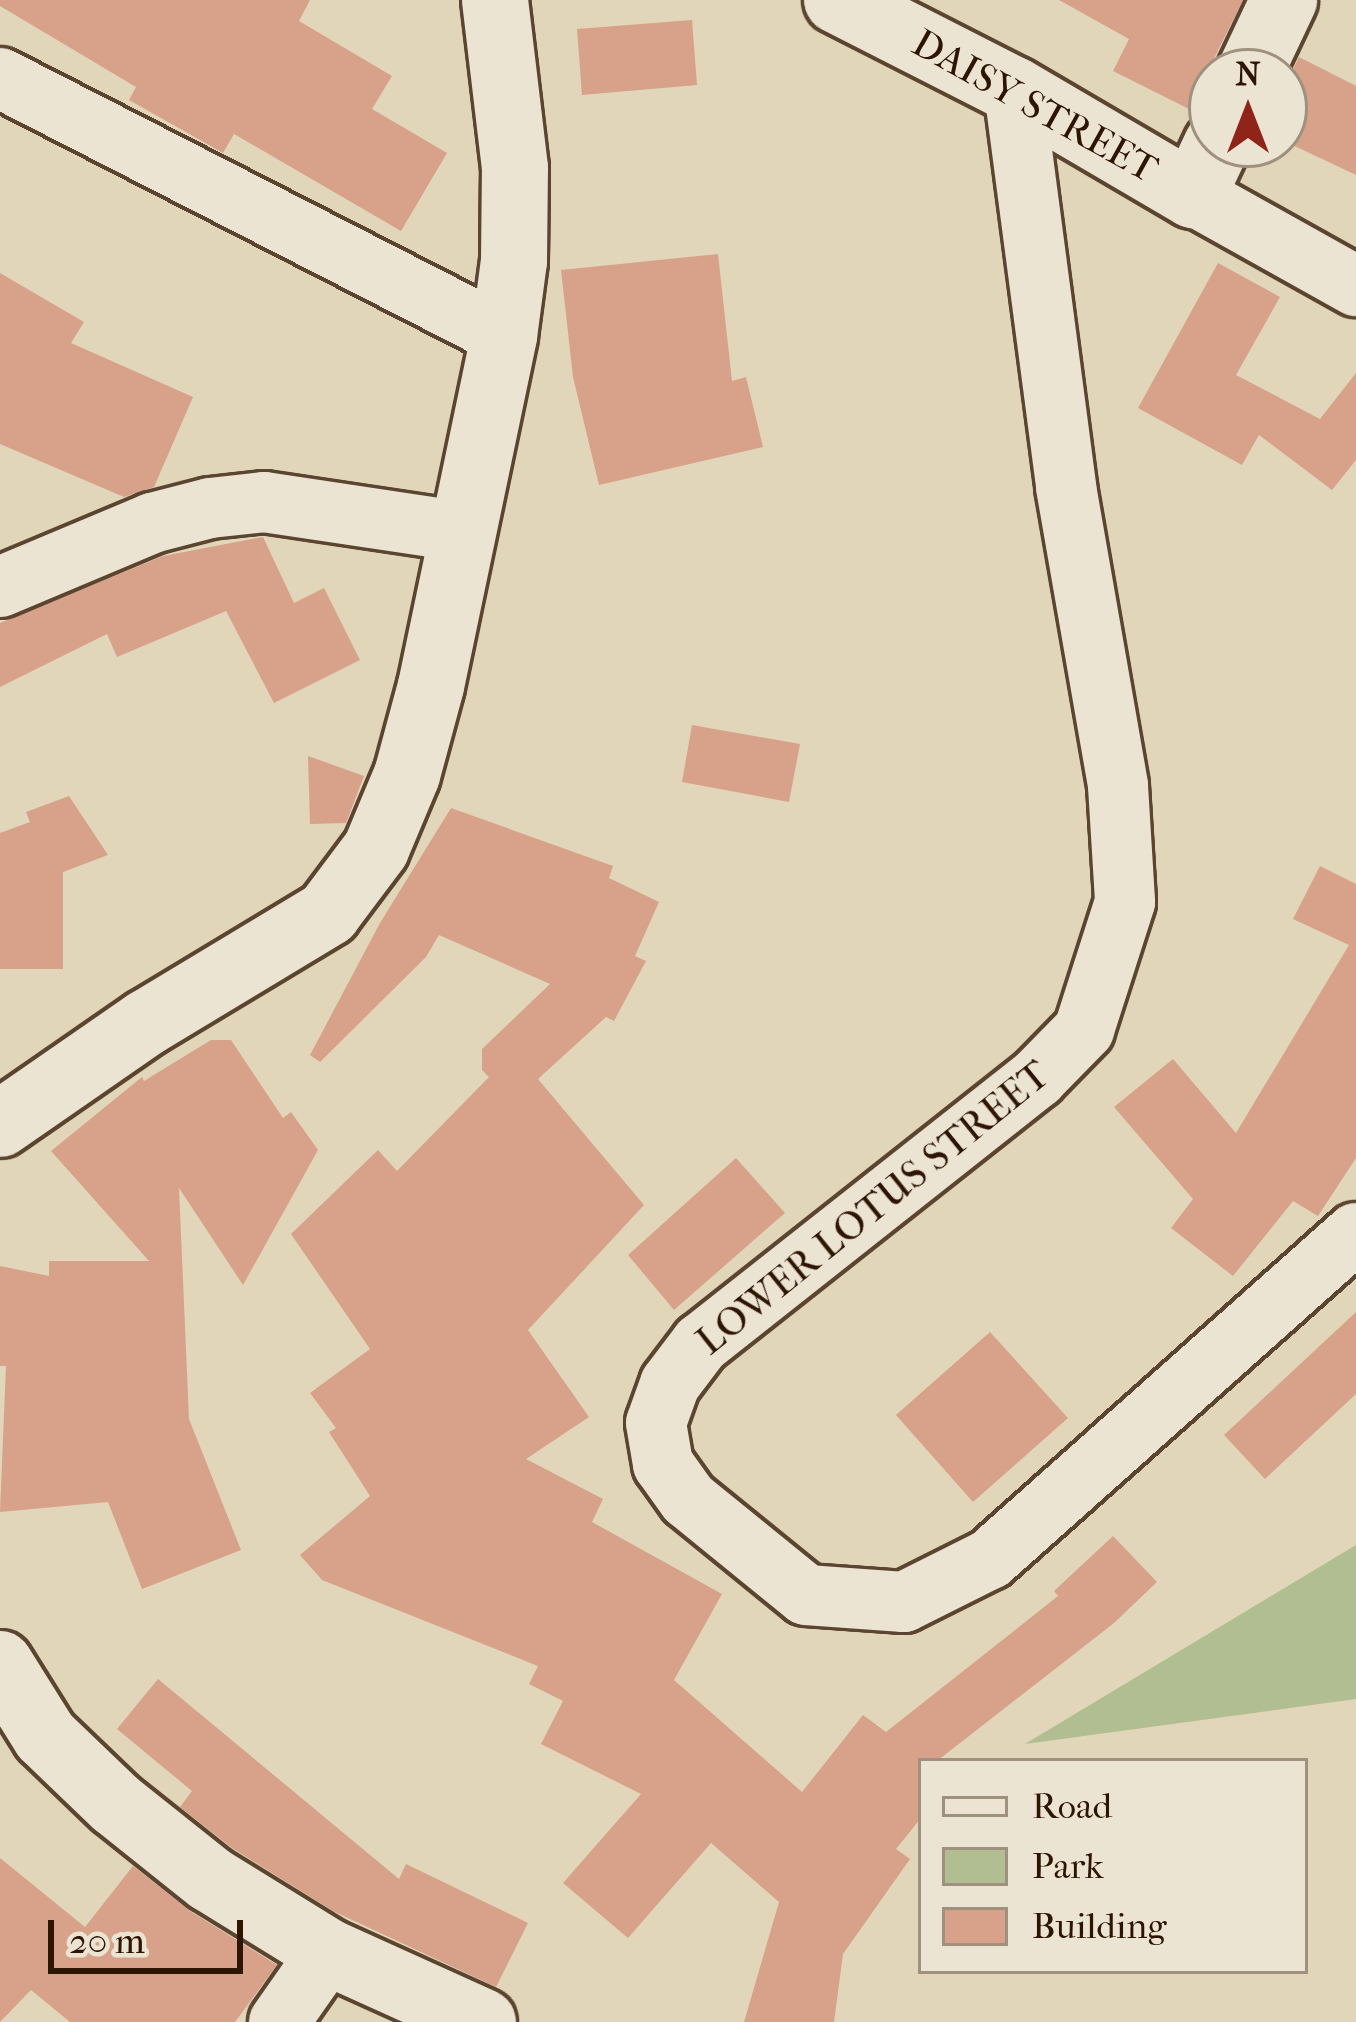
<!DOCTYPE html>
<style>
body{margin:0}
#map{position:relative;width:1356px;height:2022px;overflow:hidden;background:#e1d6b9;font-family:"IM FELL French Canon",serif}
div>[style]{position:absolute}
.green>*{inset:0;background:#b1be91}
.building>*{inset:0;background:#d7a289}
.roads{filter:drop-shadow(3px 0 #5b4530) drop-shadow(-3px 0 #5b4530) drop-shadow(0 3px #5b4530) drop-shadow(0 -3px #5b4530)}
.street>*{height:60px;margin:-30px;padding:0 30px;transform-origin:30px;border-radius:30px;background:#ece4d2}
.secondary>*{height:66px;margin:-33px;padding:0 33px;transform-origin:33px;border-radius:33px;background:#ece4d2}
span{translate:-50% -50%;white-space:nowrap;text-align:center;line-height:1.15;-webkit-text-stroke:9px #ece4d2;paint-order:stroke}
.street-label{font-size:39px;color:#2e1502}
.legend{position:absolute;left:918px;top:1758px;width:390px;height:216px;box-sizing:border-box;background:#ece4d2;border:3px solid #a0917f;margin:0;padding:15px 21px;list-style:none;font-size:36px;color:#2e1502}
.legend li{display:flex;align-items:center;gap:24px;height:60px}
.legend b{width:60px;border:3px solid #a0917f}
.north{position:absolute;left:1188px;top:48px;width:120px;height:120px;box-sizing:border-box;background:#ece4d2;border:3px solid #a0917f;border-radius:50%;rotate:0deg;font-size:33px;font-weight:700;line-height:48px;text-align:center;color:#2e1502}
.north::after{content:'';display:block;margin:auto;width:42px;height:54px;background:#8f2418;clip-path:polygon(50% 0,100% 100%,50% 72%,0 100%)}
.scale{position:absolute;left:48px;top:1920px;width:195px;height:54px;box-sizing:border-box;border:6px solid #2e1502;border-top:0;padding-left:15px;font-size:36px;line-height:42px;white-space:nowrap;color:#2e1502;-webkit-text-stroke:9px #ece4d2;paint-order:stroke}
</style>
<div id="map">
<div class="green">
<div style="clip-path:polygon(1356px 1545px,1356px 1699px,1025px 1744px)"></div>
</div>
<div class="building">
<div style="clip-path:polygon(0 0,310px 0,299px 21px,392px 76px,372px 109px,447px 153px,401px 231px,234px 134px,223px 153px,129px 100px,136px 87px,0 6px)"></div>
<div style="clip-path:polygon(1059px 0,1243px 0,1189px 109px,1113px 71px,1129px 39px)"></div>
<div style="clip-path:polygon(692px 20px,697px 85px,582px 95px,577px 29px)"></div>
<div style="clip-path:polygon(1299px 57px,1356px 86px,1356px 175px,1284px 141px,1284px 88px)"></div>
<div style="clip-path:polygon(718px 254px,732px 381px,746px 377px,763px 447px,599px 485px,573px 377px,561px 270px)"></div>
<div style="clip-path:polygon(1218px 263px,1280px 297px,1236px 375px,1320px 419px,1356px 373px,1356px 460px,1332px 490px,1259px 435px,1242px 465px,1138px 408px)"></div>
<div style="clip-path:polygon(0 273px,84px 322px,71px 343px,193px 397px,154px 487px,124px 497px,0 444px)"></div>
<div style="clip-path:polygon(263px 537px,294px 603px,324px 588px,360px 660px,274px 703px,226px 611px,117px 657px,107px 634px,0 687px,0 623px,163px 556px)"></div>
<div style="clip-path:polygon(692px 725px,800px 744px,789px 802px,682px 782px)"></div>
<div style="clip-path:polygon(308px 756px,364px 776px,346px 823px,310px 824px)"></div>
<div style="clip-path:polygon(69px 796px,108px 855px,63px 872px,63px 969px,0 969px,0 833px,30px 822px,26px 812px)"></div>
<div style="clip-path:polygon(451px 808px,613px 866px,609px 878px,659px 902px,635px 956px,646px 961px,614px 1021px,606px 1017px,538px 1079px,644px 1205px,528px 1330px,589px 1417px,526px 1459px,603px 1499px,592px 1522px,722px 1594px,674px 1680px,802px 1792px,863px 1715px,886px 1732px,1058px 1596px,1054px 1591px,1113px 1536px,1157px 1582px,1114px 1623px,937px 1761px,921px 1761px,921px 1818px,896px 1849px,910px 1859px,843px 1954px,834px 2022px,744px 2022px,779px 1902px,711px 1843px,628px 1938px,563px 1883px,641px 1794px,541px 1744px,563px 1701px,529px 1684px,538px 1666px,322px 1580px,300px 1555px,370px 1496px,329px 1432px,336px 1428px,310px 1393px,370px 1349px,291px 1234px,378px 1150px,397px 1171px,489px 1077px,482px 1070px,482px 1049px,550px 984px,439px 935px,426px 957px,320px 1062px,310px 1055px,380px 923px)"></div>
<div style="clip-path:polygon(1320px 866px,1356px 884px,1356px 1158px,1318px 1216px,1293px 1201px,1233px 1276px,1171px 1228px,1193px 1199px,1114px 1107px,1173px 1059px,1236px 1133px,1349px 945px,1293px 919px)"></div>
<div style="clip-path:polygon(211px 1040px,231px 1040px,283px 1118px,291px 1112px,318px 1150px,243px 1285px,179px 1188px,189px 1419px,241px 1550px,142px 1589px,108px 1502px,0 1512px,6px 1366px,0 1366px,0 1266px,49px 1276px,49px 1261px,149px 1261px,51px 1151px,142px 1077px,144px 1081px)"></div>
<div style="clip-path:polygon(736px 1158px,785px 1213px,674px 1310px,628px 1255px)"></div>
<div style="clip-path:polygon(1356px 1312px,1356px 1394px,1265px 1479px,1224px 1435px)"></div>
<div style="clip-path:polygon(990px 1332px,1068px 1418px,973px 1502px,896px 1415px)"></div>
<div style="clip-path:polygon(158px 1679px,399px 1879px,406px 1864px,528px 1923px,496px 1987px,333px 1911px,232px 1848px,180px 1807px,192px 1791px,117px 1729px)"></div>
<div style="clip-path:polygon(0 1858px,85px 1927px,133px 1866px,190px 1911px,277px 1965px,235px 2022px,70px 2022px,31px 1990px,0 2022px)"></div>
</div>
<div class="roads">
<div class="street">
<div style="left:0;top:78px;width:566px;rotate:27.11deg"></div>
<div style="left:1014px;top:90px;width:400px;rotate:82.5deg"></div>
<div style="left:1066px;top:487px;width:303px;rotate:80.1deg"></div>
<div style="left:1118px;top:786px;width:116px;rotate:86.5deg"></div>
<div style="left:1125px;top:902px;width:134px;rotate:107.8deg"></div>
<div style="left:1084px;top:1030px;width:67px;rotate:134.4deg"></div>
<div style="left:1037px;top:1078px;width:428px;rotate:141.7deg"></div>
<div style="left:701px;top:1343px;width:51px;rotate:127.1deg"></div>
<div style="left:670px;top:1384px;width:41px;rotate:109.7deg"></div>
<div style="left:656px;top:1423px;width:42px;rotate:80.3deg"></div>
<div style="left:663px;top:1464px;width:43px;rotate:54.5deg"></div>
<div style="left:688px;top:1499px;width:152px;rotate:39.1deg"></div>
<div style="left:806px;top:1595px;width:98px;rotate:4.1deg"></div>
<div style="left:904px;top:1602px;width:96px;rotate:-26.6deg"></div>
<div style="left:990px;top:1559px;width:490px;rotate:-41.7deg"></div>
<div style="left:1193px;top:195px;width:187px;rotate:29.2deg"></div>
<div style="left:0;top:587px;width:165px;rotate:-22.8deg"></div>
<div style="left:152px;top:523px;width:60px;rotate:-14.5deg"></div>
<div style="left:210px;top:508px;width:54px;rotate:-6.3deg"></div>
<div style="left:264px;top:502px;width:202px;rotate:8.5deg"></div>
<div style="left:279px;top:2022px;width:85px;rotate:-55deg"></div>
</div>
<div class="secondary">
<div style="left:837px;top:0;width:199px;rotate:27deg"></div>
<div style="left:1014px;top:90px;width:208px;rotate:30.4deg"></div>
<div style="left:1193px;top:195px;width:56px;rotate:-64.8deg"></div>
<div style="left:1250px;top:72px;width:80px;rotate:-64.7deg"></div>
<div style="left:0;top:1124px;width:178px;rotate:-34.7deg"></div>
<div style="left:146px;top:1023px;width:213px;rotate:-31.1deg"></div>
<div style="left:328px;top:913px;width:80px;rotate:-53.1deg"></div>
<div style="left:376px;top:849px;width:80px;rotate:-67.3deg"></div>
<div style="left:407px;top:775px;width:92px;rotate:-74.9deg"></div>
<div style="left:431px;top:686px;width:358px;rotate:-78.2deg"></div>
<div style="left:504px;top:336px;width:76px;rotate:-82.4deg"></div>
<div style="left:514px;top:261px;width:93px;rotate:-89.4deg"></div>
<div style="left:515px;top:168px;width:169px;rotate:-96.8deg"></div>
<div style="left:0;top:1664px;width:85px;rotate:58deg"></div>
<div style="left:45px;top:1736px;width:98px;rotate:43.8deg"></div>
<div style="left:116px;top:1804px;width:120px;rotate:38.6deg"></div>
<div style="left:210px;top:1879px;width:139px;rotate:31.7deg"></div>
<div style="left:328px;top:1952px;width:170px;rotate:24.3deg"></div>
</div>
</div>
<div class="street-label">
<span style="left:1035px;top:106px;rotate:29deg">DAISY STREET</span>
<span style="left:873px;top:1208px;rotate:-39deg">LOWER LOTUS STREET</span>
</div>
<ul class="legend">
<li><b style="height:15px;background:#ece4d2"></b>Road</li>
<li><b style="height:33px;background:#b1be91"></b>Park</li>
<li><b style="height:33px;background:#d7a289"></b>Building</li>
</ul>
<div class="north">N</div>
<div class="scale">20 m</div>
</div>
